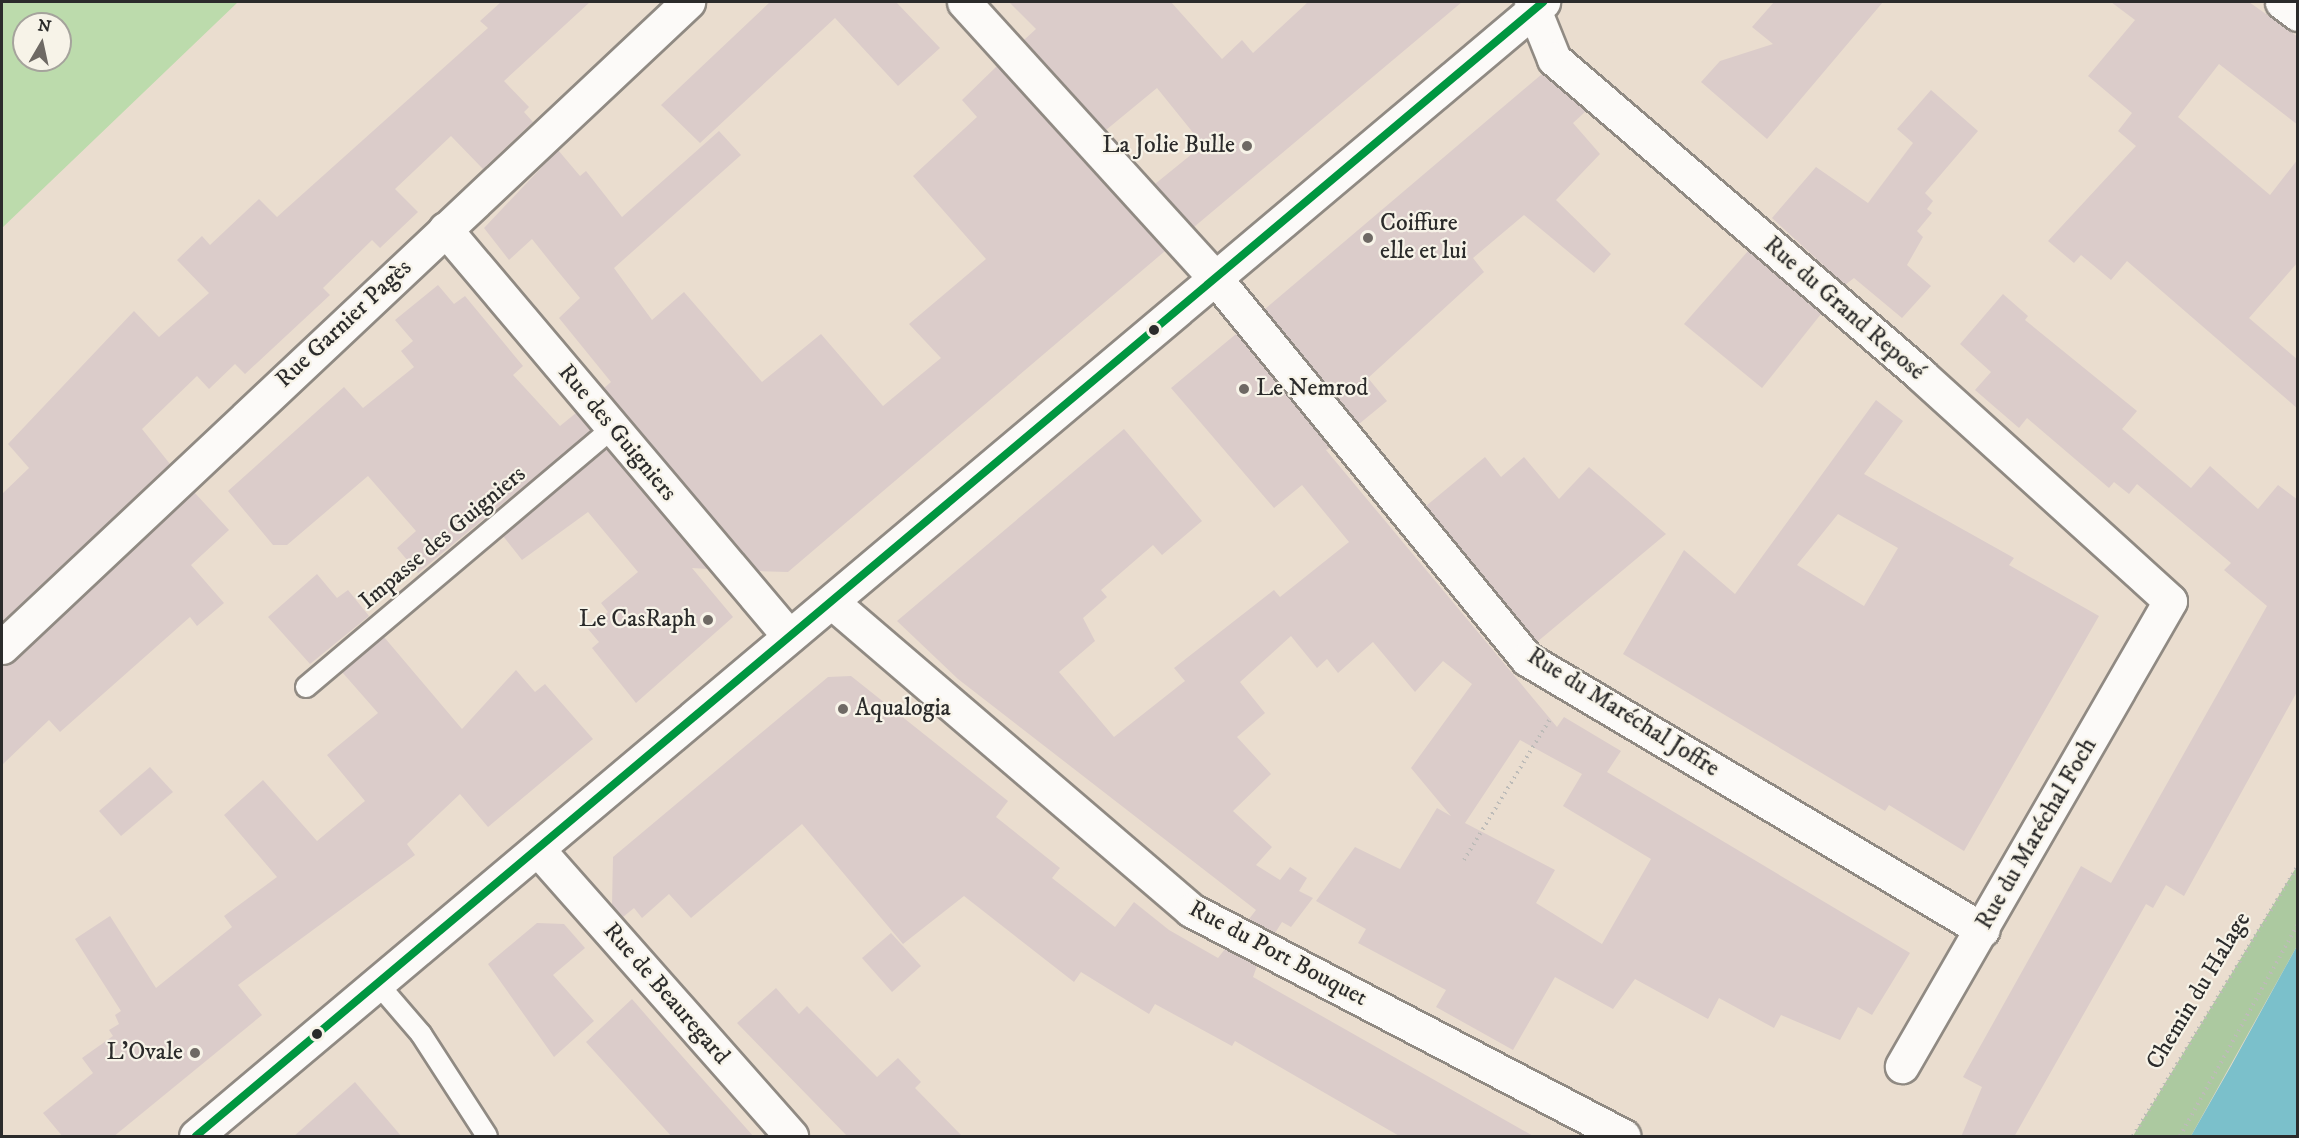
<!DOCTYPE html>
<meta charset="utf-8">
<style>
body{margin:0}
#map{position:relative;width:2299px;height:1138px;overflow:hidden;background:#eaddcf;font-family:"IM FELL DW Pica",serif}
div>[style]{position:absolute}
.green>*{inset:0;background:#bcdbac}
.forest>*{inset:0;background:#acc9a0}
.water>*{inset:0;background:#7bc0cb}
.building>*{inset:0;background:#dbccca}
.path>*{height:4px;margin-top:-2px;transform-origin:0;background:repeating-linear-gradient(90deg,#bdbbb8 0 1.5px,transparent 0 6px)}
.roads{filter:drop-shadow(2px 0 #908a83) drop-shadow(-2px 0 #908a83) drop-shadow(0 2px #908a83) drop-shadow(0 -2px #908a83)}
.lane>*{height:20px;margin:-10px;padding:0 10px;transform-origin:10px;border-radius:10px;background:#fcfaf8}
.street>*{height:33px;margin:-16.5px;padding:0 16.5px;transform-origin:16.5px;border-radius:16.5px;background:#fcfaf8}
.secondary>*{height:33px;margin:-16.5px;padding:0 16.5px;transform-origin:16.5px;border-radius:16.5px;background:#fcfaf8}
.bus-1>*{height:8px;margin:-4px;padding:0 4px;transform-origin:4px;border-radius:4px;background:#009640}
.dots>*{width:16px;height:16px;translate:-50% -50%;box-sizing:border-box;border:3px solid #f7f3e8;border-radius:50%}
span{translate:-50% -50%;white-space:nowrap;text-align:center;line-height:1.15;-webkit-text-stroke:4.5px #f7f3e8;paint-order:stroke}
.poi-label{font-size:24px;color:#2b2b2b}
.right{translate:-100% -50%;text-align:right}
.left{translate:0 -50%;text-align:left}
.street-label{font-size:24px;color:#2b2b2b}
.frame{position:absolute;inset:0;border:3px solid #2b2b2b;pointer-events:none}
.north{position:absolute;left:12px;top:12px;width:60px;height:60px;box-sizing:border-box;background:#f7f3e8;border:2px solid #a5a39c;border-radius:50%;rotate:9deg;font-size:16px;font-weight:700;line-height:24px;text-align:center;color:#2b2b2b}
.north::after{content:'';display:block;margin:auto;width:21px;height:27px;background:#6e6964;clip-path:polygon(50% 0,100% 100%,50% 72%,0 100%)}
</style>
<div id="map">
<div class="green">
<div style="clip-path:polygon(evenodd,2px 2px,238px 2px,2px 228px,2px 2px,24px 24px,60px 24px,60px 60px,24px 60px,24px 24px)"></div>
</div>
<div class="forest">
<div style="clip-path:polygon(2297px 866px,2297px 946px,2191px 1136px,2133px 1136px)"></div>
</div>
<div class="water">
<div style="clip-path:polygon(2297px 946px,2297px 1136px,2191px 1136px,2231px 1066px)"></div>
</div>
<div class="building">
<div style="clip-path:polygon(501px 2px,590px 2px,504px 81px,529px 107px,524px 112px,533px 122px,483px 169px,451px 136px,395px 189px,418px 212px,380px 248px,372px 240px,323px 288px,330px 295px,245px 374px,235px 364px,209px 389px,197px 376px,142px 429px,170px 464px,2px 622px,2px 494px,29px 468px,8px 444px,134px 311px,159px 337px,209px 293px,177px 260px,202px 236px,210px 245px,259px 199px,277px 217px,488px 28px,480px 21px)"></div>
<div style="clip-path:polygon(770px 2px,896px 2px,940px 48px,898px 86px,835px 18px,700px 143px,661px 105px)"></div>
<div style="clip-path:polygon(1009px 2px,1171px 2px,1222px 59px,1242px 40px,1253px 53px,1308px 2px,1462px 2px,1194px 227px,1155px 184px,1203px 145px,1157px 88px,1106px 130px,1024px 40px,1036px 29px)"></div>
<div style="clip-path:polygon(1774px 2px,1883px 2px,1767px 139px,1701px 82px,1720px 61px,1773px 44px,1752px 27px)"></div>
<div style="clip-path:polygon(2111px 2px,2249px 2px,2298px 37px,2298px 125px,2219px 64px,2178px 117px,2270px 195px,2298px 159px,2298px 262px,2249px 318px,2298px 360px,2298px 409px,2127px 261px,2111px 280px,2081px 255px,2074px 263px,2048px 241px,2136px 146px,2118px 131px,2132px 113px,2088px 76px,2135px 20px)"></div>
<div style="clip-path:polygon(997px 66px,1165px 251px,788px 572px,758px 571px,604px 388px,611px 382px,559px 318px,580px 298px,556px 269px,532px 239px,509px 260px,484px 228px,558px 150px,580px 176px,586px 171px,622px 217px,719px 131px,741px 155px,614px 268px,652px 320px,684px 292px,762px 382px,821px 334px,883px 406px,941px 358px,909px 324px,986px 259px,913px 176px,977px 117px,962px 100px)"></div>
<div style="clip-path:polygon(1542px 74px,1586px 111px,1573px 123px,1600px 154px,1556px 200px,1611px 254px,1594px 273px,1524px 215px,1473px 258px,1484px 272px,1368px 378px,1387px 401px,1359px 424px,1265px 309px)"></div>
<div style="clip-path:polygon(1931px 90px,1978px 131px,1925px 193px,1933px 201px,1927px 209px,1932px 213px,1917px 231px,1923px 237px,1907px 265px,1931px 286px,1902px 318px,1854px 278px,1845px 285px,1772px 218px,1816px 167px,1868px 203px,1913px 143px,1897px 129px)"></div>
<div style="clip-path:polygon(1748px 251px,1821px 314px,1762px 388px,1684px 324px)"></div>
<div style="clip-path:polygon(438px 285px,454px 304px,465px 296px,523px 366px,513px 375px,560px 426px,576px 413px,591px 431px,418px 573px,397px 548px,416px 531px,368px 476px,287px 545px,273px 545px,228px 491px,344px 387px,363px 408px,414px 367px,401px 351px,413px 341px,395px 320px)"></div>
<div style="clip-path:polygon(2003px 294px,2028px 316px,2025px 320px,2137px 411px,2122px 429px,2191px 488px,2210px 466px,2258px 509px,2278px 485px,2298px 500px,2298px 690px,2184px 896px,2166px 885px,2153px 908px,2146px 904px,2014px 1137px,1961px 1137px,1982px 1087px,1963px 1077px,2081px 866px,2111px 883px,2267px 606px,2224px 570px,2231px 563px,2137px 484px,2129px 494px,2114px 482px,2109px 488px,2027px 418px,2019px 428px,1975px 390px,1991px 372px,1960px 344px)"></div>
<div style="clip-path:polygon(evenodd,1236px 334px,1330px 448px,1326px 450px,1557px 727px,1564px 717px,1621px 751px,1607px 772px,1910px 953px,1872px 1015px,1858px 1007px,1840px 1040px,1781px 1015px,1774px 1028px,1719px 998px,1708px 1019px,1635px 979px,1613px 1009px,1555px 977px,1513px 1050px,1436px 1007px,1446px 990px,1358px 943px,1366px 929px,1316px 901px,1355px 847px,1400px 869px,1437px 808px,1451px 816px,1411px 768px,1472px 684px,1443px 661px,1415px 692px,1373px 642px,1338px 673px,1327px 659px,1317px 668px,1291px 636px,1240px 682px,1265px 713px,1237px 737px,1271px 774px,1233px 811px,1272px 847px,1256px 865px,1280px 880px,1290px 867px,1307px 878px,1299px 891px,1313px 898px,1291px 927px,1282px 922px,1275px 933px,1249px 919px,1256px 910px,958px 679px,897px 621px,1124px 429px,1202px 521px,1162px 555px,1153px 545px,1101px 590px,1107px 597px,1083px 618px,1095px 641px,1059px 672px,1114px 737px,1185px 681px,1174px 668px,1274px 590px,1280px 597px,1349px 542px,1302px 485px,1274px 508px,1171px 388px,1236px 334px,1520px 740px,1582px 774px,1563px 806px,1651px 859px,1602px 944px,1536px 903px,1555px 870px,1465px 823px,1520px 740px)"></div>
<div style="clip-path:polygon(evenodd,1876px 400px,1903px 421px,1864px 474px,2014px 558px,2009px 565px,2099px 616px,1964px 851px,1889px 805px,1885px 811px,1623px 654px,1684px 550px,1735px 594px,1876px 400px,1838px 514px,1898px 548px,1864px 606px,1797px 565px,1838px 514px)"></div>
<div style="clip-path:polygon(607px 449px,708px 569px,692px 568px,733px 617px,636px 703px,592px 648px,599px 642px,588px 629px,608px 612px,601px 603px,638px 572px,588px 512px,522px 560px,503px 536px)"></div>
<div style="clip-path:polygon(1485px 457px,1501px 477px,1524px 457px,1559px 499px,1589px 467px,1666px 534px,1537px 642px,1426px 506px)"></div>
<div style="clip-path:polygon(194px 492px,229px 530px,191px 565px,224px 603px,197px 626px,190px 617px,60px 732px,49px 720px,2px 765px,2px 665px,15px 661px)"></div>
<div style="clip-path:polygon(317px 574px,337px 598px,348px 590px,369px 616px,310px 664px,268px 617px)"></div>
<div style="clip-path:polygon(384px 637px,462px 729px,516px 670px,535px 692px,545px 684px,593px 739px,488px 827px,460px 794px,407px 844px,415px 855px,238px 985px,262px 1015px,113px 1137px,63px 1137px,43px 1113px,93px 1073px,82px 1058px,113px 1036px,109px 1030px,119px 1024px,115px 1015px,121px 1011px,75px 939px,110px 916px,156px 988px,232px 927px,224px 916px,277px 877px,224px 815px,263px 780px,317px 841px,365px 801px,327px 755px,378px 713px,342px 672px)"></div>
<div style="clip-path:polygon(851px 676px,1008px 801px,996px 817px,1060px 868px,1052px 878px,1115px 927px,1134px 902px,1169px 930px,1218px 958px,1225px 949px,1257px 966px,1253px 977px,1535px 1137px,1401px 1137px,1235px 1041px,1232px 1046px,1155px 1004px,1149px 1014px,1081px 972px,1074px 982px,964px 896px,903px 944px,802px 824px,691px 918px,669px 894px,642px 918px,634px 908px,623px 917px,612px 905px,613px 857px,828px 677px)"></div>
<div style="clip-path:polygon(150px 767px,173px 792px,121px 836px,99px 811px)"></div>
<div style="clip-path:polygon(537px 923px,564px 924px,585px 948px,553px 975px,594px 1021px,554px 1057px,488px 964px)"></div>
<div style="clip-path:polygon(891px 933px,921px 966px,892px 992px,862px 958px)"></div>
<div style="clip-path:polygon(776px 988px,799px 1014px,807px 1006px,877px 1077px,898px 1058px,921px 1082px,915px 1088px,963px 1137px,848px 1137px,737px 1023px)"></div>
<div style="clip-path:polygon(632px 999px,665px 1037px,754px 1137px,672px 1137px,586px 1042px)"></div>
<div style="clip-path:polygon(355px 1082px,402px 1137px,293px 1137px)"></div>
</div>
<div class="path">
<div style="left:1464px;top:860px;width:165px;rotate:-58.6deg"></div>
<div style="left:2133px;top:1136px;width:316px;rotate:-58.6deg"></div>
<div style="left:2180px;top:1136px;width:243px;rotate:-60.9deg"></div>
</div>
<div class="roads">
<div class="lane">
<div style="left:306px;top:687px;width:402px;rotate:-40.2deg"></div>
<div style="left:378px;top:984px;width:66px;rotate:49.3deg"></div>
<div style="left:421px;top:1034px;width:121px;rotate:57.1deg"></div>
</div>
<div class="street">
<div style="left:964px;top:2px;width:374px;rotate:47.7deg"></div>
<div style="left:1216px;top:279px;width:491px;rotate:50.7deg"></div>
<div style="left:1527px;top:659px;width:530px;rotate:30.72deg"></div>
<div style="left:1531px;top:2px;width:61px;rotate:68deg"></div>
<div style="left:1554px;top:59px;width:484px;rotate:40.7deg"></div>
<div style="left:1921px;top:375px;width:336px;rotate:42.2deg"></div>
<div style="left:2170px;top:601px;width:537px;rotate:119.96deg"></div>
<div style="left:2282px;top:2px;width:20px;rotate:37deg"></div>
<div style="left:445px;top:229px;width:533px;rotate:49.8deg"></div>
<div style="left:833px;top:603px;width:472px;rotate:40.6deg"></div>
<div style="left:1191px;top:910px;width:488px;rotate:27.6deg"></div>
<div style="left:2px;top:647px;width:942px;rotate:-43.24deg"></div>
<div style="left:540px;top:852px;width:379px;rotate:48.5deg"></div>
</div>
<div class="secondary">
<div style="left:196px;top:1136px;width:1761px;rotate:-40.09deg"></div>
</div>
</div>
<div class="bus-1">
<div style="left:196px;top:1136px;width:1761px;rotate:-40.09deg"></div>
</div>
<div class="dots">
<div style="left:1247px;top:146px;background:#6e6964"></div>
<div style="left:1368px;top:238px;background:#6e6964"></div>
<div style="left:1154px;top:330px;background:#2b2b2b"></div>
<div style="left:1244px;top:389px;background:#6e6964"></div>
<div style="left:708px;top:620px;background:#6e6964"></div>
<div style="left:843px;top:709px;background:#6e6964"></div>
<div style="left:317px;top:1034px;background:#2b2b2b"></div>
<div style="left:195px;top:1053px;background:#6e6964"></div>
</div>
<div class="poi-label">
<span class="right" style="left:1235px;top:146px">La Jolie Bulle</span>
<span class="left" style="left:1380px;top:238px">Coiffure<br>elle et lui</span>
<span class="left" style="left:1256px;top:389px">Le Nemrod</span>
<span class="right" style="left:696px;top:620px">Le CasRaph</span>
<span class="left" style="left:855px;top:709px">Aqualogia</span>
<span class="right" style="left:183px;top:1053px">L'Ovale</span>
</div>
<div class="street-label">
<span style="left:1844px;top:309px;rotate:41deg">Rue du Grand Reposé</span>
<span style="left:344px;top:324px;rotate:-43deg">Rue Garnier Pagès</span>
<span style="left:617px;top:433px;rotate:50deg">Rue des Guigniers</span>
<span style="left:443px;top:538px;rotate:-40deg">Impasse des Guigniers</span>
<span style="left:1623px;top:713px;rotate:32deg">Rue du Maréchal Joffre</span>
<span style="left:2037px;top:834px;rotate:-60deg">Rue du Maréchal Foch</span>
<span style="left:1278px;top:954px;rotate:28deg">Rue du Port Bouquet</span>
<span style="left:2199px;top:991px;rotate:-59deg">Chemin du Halage</span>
<span style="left:666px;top:994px;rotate:49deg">Rue de Beauregard</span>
</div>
<div class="frame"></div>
<div class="north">N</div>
</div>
